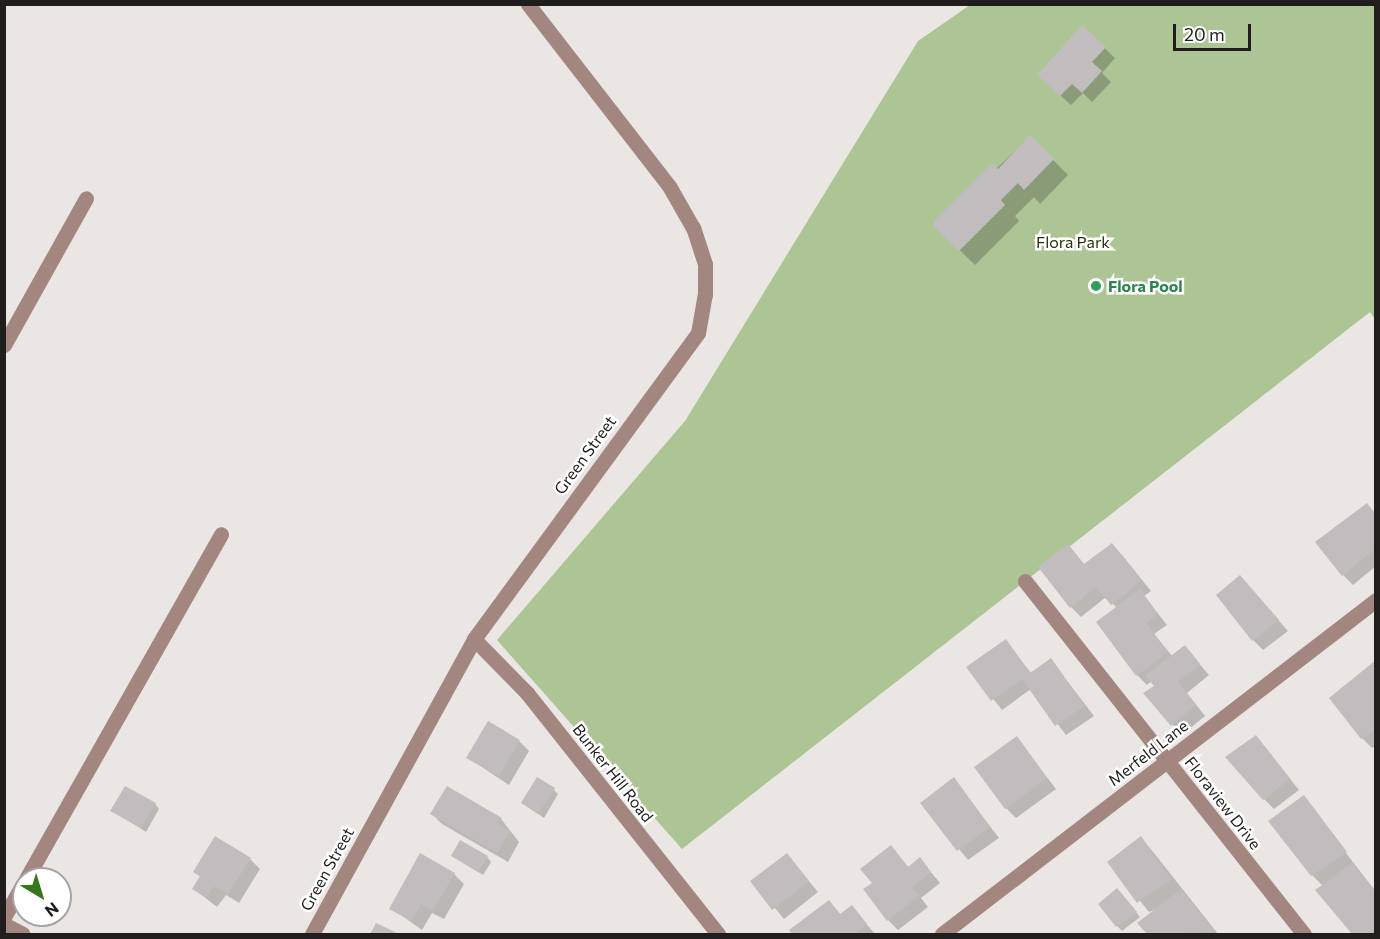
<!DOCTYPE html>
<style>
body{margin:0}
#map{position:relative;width:1380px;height:939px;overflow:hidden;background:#e9e6e3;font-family:Commissioner,sans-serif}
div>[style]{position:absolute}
.green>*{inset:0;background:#adc495}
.shadow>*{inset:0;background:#0003}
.building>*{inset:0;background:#c1bdbe}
.minor>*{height:15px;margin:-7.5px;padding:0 7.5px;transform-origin:7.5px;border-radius:7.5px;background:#a48680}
.dots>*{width:16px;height:16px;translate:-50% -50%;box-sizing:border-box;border:3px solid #fff;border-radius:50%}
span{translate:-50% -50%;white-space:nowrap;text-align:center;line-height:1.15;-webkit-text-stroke:5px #fff;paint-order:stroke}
.park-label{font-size:16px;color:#213308}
.leisure-label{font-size:16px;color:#27864d;font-weight:700}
.left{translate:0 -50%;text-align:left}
.street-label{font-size:16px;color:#1f1e1d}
.frame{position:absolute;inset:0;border:6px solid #1f1e1d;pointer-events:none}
.north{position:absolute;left:12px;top:867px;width:60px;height:60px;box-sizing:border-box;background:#fff;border:2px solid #a5a5a5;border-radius:50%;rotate:142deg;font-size:16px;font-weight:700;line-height:24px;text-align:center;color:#1f1e1d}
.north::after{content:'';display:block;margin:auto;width:21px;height:27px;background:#34781a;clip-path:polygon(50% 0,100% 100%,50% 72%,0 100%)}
.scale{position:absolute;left:1173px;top:24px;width:78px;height:27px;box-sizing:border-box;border:3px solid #1f1e1d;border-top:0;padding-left:8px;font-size:18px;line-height:21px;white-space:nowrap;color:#1f1e1d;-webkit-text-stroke:4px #fff;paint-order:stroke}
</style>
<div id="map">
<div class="green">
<div style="clip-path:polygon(970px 5px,1375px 5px,1375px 319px,1370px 312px,682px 849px,497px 640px,685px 421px,918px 41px)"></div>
</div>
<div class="shadow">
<div style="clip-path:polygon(1082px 27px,1115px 58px,1102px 73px,1111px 82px,1092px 102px,1083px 93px,1071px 105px,1049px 85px)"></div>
<div style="clip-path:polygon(1030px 137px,1068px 175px,1040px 204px,1034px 197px,1015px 216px,1019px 221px,975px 265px,935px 226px)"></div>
<div style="clip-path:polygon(1367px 505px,1376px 514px,1376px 566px,1353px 585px,1343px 575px)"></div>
<div style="clip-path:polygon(1068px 546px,1085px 565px,1122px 555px,1151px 591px,1144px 596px,1167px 625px,1154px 634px,1173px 657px,1185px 647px,1209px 675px,1187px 693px,1205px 716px,1182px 735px,1145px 694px,1156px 686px,1152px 681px,1147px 685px,1137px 675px,1117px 608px,1106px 597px,1081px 617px,1071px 607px)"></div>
<div style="clip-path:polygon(1240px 577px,1288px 631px,1263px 650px,1253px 640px)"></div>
<div style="clip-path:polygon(1006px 641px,1031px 673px,1051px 660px,1094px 716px,1066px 735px,1031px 689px,1002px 710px,968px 667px)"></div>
<div style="clip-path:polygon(1376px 662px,1376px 746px,1372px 748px,1362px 738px)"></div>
<div style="clip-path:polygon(1017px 738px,1056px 789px,1016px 818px,1006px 808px)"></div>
<div style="clip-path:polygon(519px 741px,529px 751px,509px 785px,468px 758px)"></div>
<div style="clip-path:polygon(1265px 747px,1299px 790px,1274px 809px,1264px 799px)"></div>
<div style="clip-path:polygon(954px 779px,999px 838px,968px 860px,922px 804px)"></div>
<div style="clip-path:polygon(554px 790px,558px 794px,544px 818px,523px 803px)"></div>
<div style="clip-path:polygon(1303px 797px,1376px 892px,1376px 934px,1354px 934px,1317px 890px,1323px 886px,1312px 875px)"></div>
<div style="clip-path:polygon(155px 804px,159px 809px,146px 832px,112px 810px)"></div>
<div style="clip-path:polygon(432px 814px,501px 819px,519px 842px,508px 862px,442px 824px)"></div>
<div style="clip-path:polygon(1140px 838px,1150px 848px,1218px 934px,1149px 934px,1140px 923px,1158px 908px,1149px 912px,1109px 862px)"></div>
<div style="clip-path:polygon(891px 847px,909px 868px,920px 859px,940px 883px,921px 898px,928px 907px,898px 930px,888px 920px,874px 884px)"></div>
<div style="clip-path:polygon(787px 855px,818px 892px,784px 919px,752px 881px)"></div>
<div style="clip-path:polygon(453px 856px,487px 857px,491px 862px,483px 875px)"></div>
<div style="clip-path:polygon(250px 859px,260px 869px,239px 903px,226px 895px,217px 907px,194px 889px,201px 878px,195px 872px)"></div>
<div style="clip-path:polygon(454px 874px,464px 884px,444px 919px,432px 913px,422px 930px,391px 908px)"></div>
<div style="clip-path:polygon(1122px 895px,1140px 917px,1122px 931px,1117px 926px)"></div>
<div style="clip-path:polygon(829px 902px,841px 915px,852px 907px,875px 934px,794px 934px,791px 931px)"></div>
</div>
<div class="building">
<div style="clip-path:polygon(1082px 25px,1106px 47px,1092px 62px,1102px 71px,1082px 93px,1072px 84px,1060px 96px,1037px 75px)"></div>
<div style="clip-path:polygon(1030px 135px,1054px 159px,1024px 190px,1018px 183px,1001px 200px,1005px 205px,959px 251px,933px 226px,934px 221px,992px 163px,998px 169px)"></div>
<div style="clip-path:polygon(1367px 503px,1376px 515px,1376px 548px,1342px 576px,1315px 542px)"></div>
<div style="clip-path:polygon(1112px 543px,1142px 580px,1111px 605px,1096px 587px,1070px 608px,1038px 567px,1068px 544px,1084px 564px)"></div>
<div style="clip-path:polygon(1240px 575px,1279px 620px,1252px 641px,1216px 595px)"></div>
<div style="clip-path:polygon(1140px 589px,1158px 614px,1146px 623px,1168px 652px,1136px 676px,1096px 622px)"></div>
<div style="clip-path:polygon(1006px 639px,1030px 673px,1051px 658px,1085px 706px,1055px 726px,1022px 679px,991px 701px,966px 667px)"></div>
<div style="clip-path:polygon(1185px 645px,1200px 664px,1178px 682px,1196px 705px,1171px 726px,1143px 693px,1154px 686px,1145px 676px)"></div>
<div style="clip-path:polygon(1376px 660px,1376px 729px,1361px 739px,1329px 698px)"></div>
<div style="clip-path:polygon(488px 721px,520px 740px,499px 776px,466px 758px)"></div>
<div style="clip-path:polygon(1256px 735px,1290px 779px,1263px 800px,1225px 757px)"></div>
<div style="clip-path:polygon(1017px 736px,1047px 778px,1005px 809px,974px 767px)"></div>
<div style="clip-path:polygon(537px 777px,555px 788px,538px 814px,521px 803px)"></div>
<div style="clip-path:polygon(954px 777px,990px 827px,957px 851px,920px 803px)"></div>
<div style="clip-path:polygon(125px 786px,156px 803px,141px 828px,110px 811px)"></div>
<div style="clip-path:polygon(447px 786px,502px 818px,498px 824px,510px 831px,497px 853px,430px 814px)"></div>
<div style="clip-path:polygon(1304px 795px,1347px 852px,1311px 876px,1268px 821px)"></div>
<div style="clip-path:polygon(215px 836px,251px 858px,228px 894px,215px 886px,206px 898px,192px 889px,200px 876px,193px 872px)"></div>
<div style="clip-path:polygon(1141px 836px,1171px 879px,1137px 903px,1107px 862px)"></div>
<div style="clip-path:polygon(460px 840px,488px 856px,478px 872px,451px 856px)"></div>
<div style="clip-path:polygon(891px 845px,908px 867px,920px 857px,931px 872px,912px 887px,919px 896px,887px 921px,863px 889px,872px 883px,860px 869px)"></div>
<div style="clip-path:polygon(420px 853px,455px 873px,433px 910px,421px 904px,411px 921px,389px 909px)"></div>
<div style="clip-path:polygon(787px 853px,809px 881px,772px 910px,750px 881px)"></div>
<div style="clip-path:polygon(1352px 863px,1376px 893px,1376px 929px,1368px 934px,1352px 934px,1315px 890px)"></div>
<div style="clip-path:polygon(1117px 888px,1137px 912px,1116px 927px,1098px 904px)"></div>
<div style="clip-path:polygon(1181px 889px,1215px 932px,1147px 934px,1137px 923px)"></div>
<div style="clip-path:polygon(829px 900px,840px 914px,852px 905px,867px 924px,857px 932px,859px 934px,792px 934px,789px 930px)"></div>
<div style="clip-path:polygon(376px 923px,399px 934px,370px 934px)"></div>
</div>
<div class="minor">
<div style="left:4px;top:345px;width:168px;rotate:-60.8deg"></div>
<div style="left:1025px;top:581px;width:450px;rotate:51.7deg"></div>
<div style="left:474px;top:639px;width:76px;rotate:45.5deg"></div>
<div style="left:527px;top:693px;width:308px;rotate:51.6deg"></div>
<div style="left:26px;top:879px;width:396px;rotate:-60.5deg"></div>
<div style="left:4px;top:917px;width:39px;rotate:-60deg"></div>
<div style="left:4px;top:924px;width:21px;rotate:28deg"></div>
<div style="left:312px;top:934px;width:337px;rotate:-61.2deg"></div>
<div style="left:474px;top:639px;width:379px;rotate:-53.8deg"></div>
<div style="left:698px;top:333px;width:39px;rotate:-80deg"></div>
<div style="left:705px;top:295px;width:31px;rotate:-90deg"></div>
<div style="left:705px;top:264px;width:38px;rotate:-108deg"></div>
<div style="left:693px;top:228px;width:48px;rotate:-119.7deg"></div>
<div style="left:669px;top:186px;width:230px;rotate:-127.8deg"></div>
<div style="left:942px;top:934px;width:548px;rotate:-37.58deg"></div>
</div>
<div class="dots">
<div style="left:1096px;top:286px;background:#2e9e5b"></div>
</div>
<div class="park-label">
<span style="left:1073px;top:242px">Flora Park</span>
</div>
<div class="leisure-label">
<span class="left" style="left:1108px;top:286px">Flora Pool</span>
</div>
<div class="street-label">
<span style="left:585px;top:455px;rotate:-54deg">Green Street</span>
<span style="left:1148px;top:753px;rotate:-38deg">Merfeld Lane</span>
<span style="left:613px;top:773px;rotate:52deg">Bunker Hill Road</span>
<span style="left:1223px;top:803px;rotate:52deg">Floraview Drive</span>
<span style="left:327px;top:869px;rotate:-61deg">Green Street</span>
</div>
<div class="frame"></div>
<div class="north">N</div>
<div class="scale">20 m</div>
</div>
